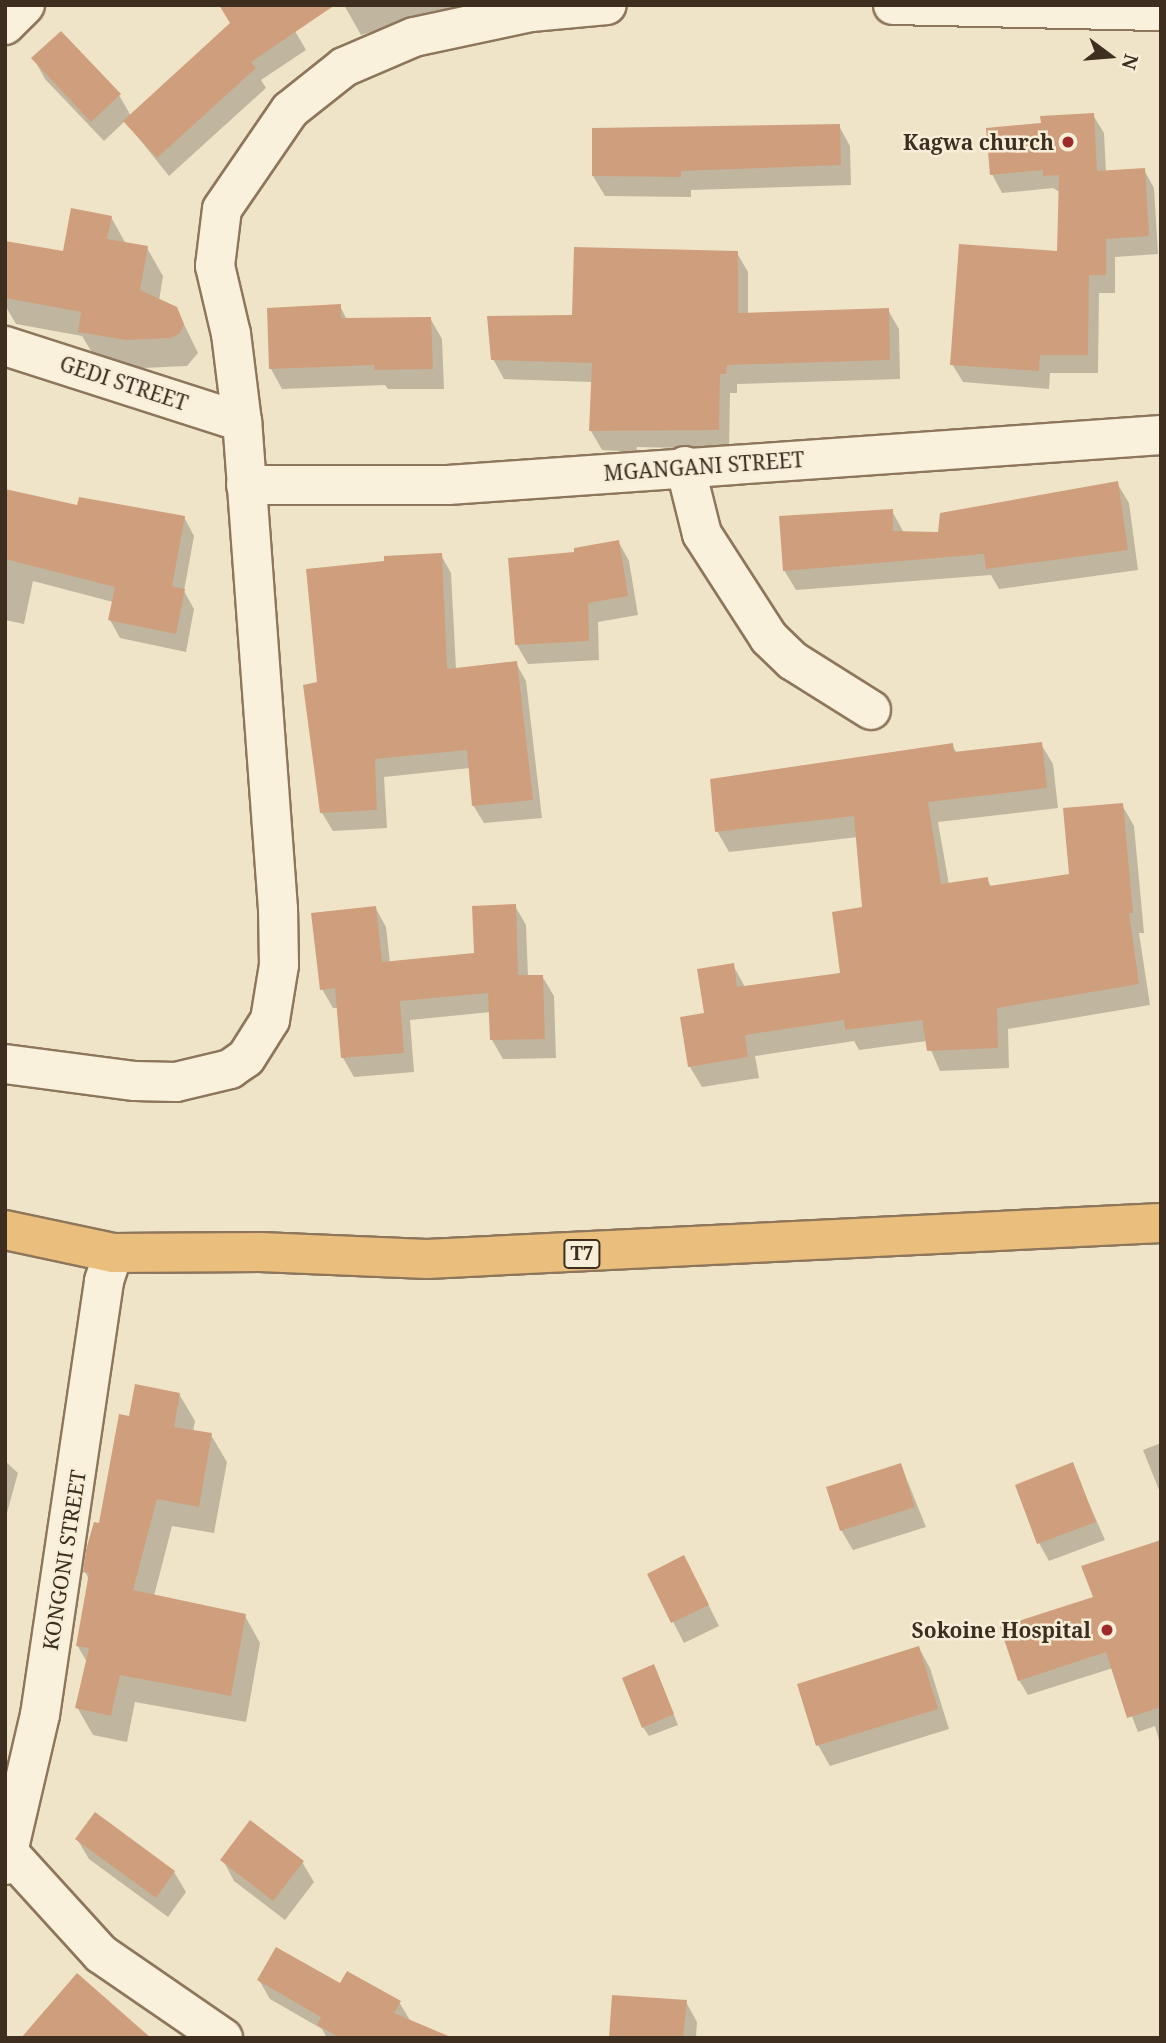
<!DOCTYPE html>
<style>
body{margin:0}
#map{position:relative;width:1166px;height:2043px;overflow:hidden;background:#f0e4c8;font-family:"Noto Serif",serif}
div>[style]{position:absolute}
.shadow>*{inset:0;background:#0003}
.building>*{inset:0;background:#cf9f7d}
.roads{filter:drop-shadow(2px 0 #8d765c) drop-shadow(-2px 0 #8d765c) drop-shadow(0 2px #8d765c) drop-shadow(0 -2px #8d765c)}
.minor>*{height:38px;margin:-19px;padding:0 19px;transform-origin:19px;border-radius:19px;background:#faf1dc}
.trunk>*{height:38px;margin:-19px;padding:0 19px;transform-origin:19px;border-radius:19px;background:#eabe7c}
.dots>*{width:19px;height:19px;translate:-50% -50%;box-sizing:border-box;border:4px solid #f7eed8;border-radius:50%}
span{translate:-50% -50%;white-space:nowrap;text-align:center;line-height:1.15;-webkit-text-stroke:5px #f7eed8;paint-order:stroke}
.shield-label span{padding:2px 5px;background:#f7eed8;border:2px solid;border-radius:5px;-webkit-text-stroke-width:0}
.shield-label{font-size:19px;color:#3d2e20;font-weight:700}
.poi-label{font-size:21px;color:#3d2e20;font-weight:700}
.right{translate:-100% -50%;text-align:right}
.street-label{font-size:21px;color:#3d2e20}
.frame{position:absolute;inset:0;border:7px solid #3d2e20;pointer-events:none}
.north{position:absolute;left:1075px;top:21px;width:70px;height:70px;-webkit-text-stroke:5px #f7eed8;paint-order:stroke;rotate:106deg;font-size:19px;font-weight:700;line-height:28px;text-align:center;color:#3d2e20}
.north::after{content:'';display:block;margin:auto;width:24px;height:32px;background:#3d2e20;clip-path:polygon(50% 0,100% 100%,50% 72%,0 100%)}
</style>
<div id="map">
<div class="shadow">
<div style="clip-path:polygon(344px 5px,459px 5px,361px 35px)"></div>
<div style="clip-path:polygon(295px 31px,306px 50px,261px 80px,266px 88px,169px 176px,125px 121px,104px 141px,45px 79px,34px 59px,119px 95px,131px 116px)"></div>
<div style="clip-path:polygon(1093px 115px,1104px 133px,1106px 172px,1144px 170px,1154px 188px,1158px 254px,1115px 257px,1115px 293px,1099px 293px,1098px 373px,1050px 373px,1049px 389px,963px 382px,952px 364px,1059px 253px,1061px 193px,1053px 188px,1002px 193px,992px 174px,1042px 124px)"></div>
<div style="clip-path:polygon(839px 126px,850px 146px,851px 185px,691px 190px,691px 197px,605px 196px,593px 176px)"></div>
<div style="clip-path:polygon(111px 217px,126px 244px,147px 248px,163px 276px,159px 301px,176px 308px,198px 353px,187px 366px,143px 368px,96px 359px,82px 336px,16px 324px,5px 305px,5px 267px,64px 253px)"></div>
<div style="clip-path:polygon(737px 253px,748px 272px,748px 315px,888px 310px,899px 329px,900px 379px,737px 384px,737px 393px,730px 393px,729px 449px,637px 447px,636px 452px,602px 450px,591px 431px,593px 382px,504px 379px,493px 359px,574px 316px)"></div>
<div style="clip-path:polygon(340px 306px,347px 320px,430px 318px,442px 339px,444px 389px,388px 389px,385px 385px,282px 389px,271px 369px)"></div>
<div style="clip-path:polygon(1117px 483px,1129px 503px,1138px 570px,999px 589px,991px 575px,796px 590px,784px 570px,892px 511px,904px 533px,940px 534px)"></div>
<div style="clip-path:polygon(5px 491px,78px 507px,184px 517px,194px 536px,184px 591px,194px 609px,186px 652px,120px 638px,110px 620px,113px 602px,33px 581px,24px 624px,5px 620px)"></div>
<div style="clip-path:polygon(618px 541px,629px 561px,638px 615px,598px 622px,599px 660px,528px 664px,517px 645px,576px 553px)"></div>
<div style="clip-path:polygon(441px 555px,451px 573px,456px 669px,516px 663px,526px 681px,542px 818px,484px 823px,473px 805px,470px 768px,384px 777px,387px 828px,333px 831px,322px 813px,319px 684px)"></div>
<div style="clip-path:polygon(1041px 744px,1053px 764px,1058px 808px,938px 822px,949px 885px,987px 879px,992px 888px,1071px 876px,1122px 805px,1134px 826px,1144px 933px,1139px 933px,1150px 1005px,1008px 1029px,1009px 1068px,940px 1071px,927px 1041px,859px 1050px,854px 1041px,755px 1056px,759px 1078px,702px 1087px,690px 1067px,706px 1014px,733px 965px,745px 987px,842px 974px,864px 909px,858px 837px,729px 852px,717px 831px,952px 745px,957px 753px)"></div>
<div style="clip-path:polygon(515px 906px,526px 925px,528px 977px,542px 976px,554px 996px,556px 1058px,503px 1059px,492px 1040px,491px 1012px,410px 1020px,414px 1072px,354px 1077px,343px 1058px,339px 1008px,333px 1008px,322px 989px,375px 907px,386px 927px,390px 963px,476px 954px)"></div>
<div style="clip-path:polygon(179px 1394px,195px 1421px,193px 1432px,211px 1435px,227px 1462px,214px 1533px,172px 1526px,154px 1596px,245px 1616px,260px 1643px,246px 1722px,135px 1702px,127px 1742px,93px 1735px,77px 1707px,87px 1662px,77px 1645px,90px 1581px,85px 1572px,130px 1418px)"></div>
<div style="clip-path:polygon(1161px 1443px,1161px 1495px,1143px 1450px)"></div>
<div style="clip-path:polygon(5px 1461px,18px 1473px,5px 1520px)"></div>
<div style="clip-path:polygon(901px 1465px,926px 1527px,853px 1550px,841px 1530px)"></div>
<div style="clip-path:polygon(1072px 1465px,1105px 1540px,1049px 1561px,1039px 1543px)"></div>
<div style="clip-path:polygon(1161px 1542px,1161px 1747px,1155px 1726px,1138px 1732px,1113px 1668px,1028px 1695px,1019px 1680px,1095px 1599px)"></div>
<div style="clip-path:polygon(649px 1575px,695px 1578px,719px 1626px,684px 1643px)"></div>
<div style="clip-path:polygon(919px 1648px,930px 1668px,949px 1729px,830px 1766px,818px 1745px,799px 1685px)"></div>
<div style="clip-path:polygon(654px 1667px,678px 1725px,649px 1736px,643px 1727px)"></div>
<div style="clip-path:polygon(77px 1839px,174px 1872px,186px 1892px,168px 1917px,89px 1859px)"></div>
<div style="clip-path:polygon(223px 1860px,302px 1862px,314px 1882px,285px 1920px,234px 1881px)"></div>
<div style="clip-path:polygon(259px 1980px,399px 2002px,411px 2022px,449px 2038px,327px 2038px,322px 2029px,270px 1999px)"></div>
<div style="clip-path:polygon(686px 2002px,697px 2022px,696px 2038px,610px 2038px)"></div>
</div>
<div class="building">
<div style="clip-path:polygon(219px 5px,335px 5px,251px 62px,256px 68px,157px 158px,123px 121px,230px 23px)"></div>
<div style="clip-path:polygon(61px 31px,121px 94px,91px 122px,31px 58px)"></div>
<div style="clip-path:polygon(1094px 113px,1097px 171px,1145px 168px,1149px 236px,1106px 239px,1106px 275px,1089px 275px,1088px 355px,1040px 355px,1039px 371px,950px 365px,959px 244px,1057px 251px,1059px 175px,1043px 176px,1043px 170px,990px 175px,986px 128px,1041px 123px,1040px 116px)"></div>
<div style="clip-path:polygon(840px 124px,841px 165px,681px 171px,681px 177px,592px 176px,592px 128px)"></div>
<div style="clip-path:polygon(71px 208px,112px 216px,107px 239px,148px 246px,140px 290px,177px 307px,184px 324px,180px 333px,171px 338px,126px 340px,78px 332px,81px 312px,5px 298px,5px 241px,63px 251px)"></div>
<div style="clip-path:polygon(574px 247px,738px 251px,738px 313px,889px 308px,890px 360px,727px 365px,726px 374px,720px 374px,719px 430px,589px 431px,592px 363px,491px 360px,487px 316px,572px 315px)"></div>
<div style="clip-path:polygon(341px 304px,341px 318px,431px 317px,433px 369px,374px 370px,374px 365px,269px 369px,267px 308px)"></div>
<div style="clip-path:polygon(1118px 481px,1128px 550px,986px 569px,984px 554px,783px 571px,779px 516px,893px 509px,893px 531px,938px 532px,940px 513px)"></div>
<div style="clip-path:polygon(5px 489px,77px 505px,79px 497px,185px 516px,172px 586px,185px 589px,176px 634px,108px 620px,115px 587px,5px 559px)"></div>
<div style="clip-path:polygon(619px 540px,628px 596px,588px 603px,589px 641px,515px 645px,508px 558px,574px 552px,574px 548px)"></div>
<div style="clip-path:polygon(442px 553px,447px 669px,517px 661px,533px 800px,472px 806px,467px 750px,375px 759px,377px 810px,320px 813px,303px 685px,317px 682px,306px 569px,384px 561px,384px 556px)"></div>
<div style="clip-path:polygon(1042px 742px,1047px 788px,928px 802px,941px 884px,988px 877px,989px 886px,1069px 874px,1063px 808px,1123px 803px,1133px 913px,1129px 913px,1139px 984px,997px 1008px,998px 1048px,927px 1051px,922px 1020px,845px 1030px,844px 1020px,745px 1035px,748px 1057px,688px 1067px,680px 1017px,704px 1013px,697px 969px,734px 963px,737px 987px,840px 973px,832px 912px,862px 907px,854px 816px,715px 832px,710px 779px,953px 743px,954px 752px)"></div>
<div style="clip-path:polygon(516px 904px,518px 975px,543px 975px,545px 1039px,490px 1040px,488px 993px,400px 1001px,404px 1053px,341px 1058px,335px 988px,320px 990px,311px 913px,376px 906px,382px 962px,474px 953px,472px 906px)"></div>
<div style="clip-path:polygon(135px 1384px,180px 1393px,174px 1427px,212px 1433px,199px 1507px,157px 1499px,133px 1590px,246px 1614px,231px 1696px,120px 1675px,111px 1716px,75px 1708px,89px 1648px,76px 1646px,89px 1573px,83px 1572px,86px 1550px,94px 1522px,99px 1523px,119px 1414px,129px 1416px)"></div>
<div style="clip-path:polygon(1073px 1462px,1096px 1522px,1037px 1544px,1015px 1485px)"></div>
<div style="clip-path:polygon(901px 1463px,915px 1507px,840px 1531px,826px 1487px)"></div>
<div style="clip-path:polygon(1161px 1540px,1161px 1707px,1127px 1718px,1106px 1652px,1018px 1681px,1000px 1627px,1093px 1597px,1081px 1566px)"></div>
<div style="clip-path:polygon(684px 1555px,709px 1605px,671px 1623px,647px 1574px)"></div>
<div style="clip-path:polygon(919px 1646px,938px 1709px,816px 1746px,797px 1684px)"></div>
<div style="clip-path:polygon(654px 1664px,674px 1714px,642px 1728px,622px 1678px)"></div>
<div style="clip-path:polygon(95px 1812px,175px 1871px,156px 1898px,75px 1839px)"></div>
<div style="clip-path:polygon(250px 1820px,304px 1861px,273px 1901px,220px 1860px)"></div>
<div style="clip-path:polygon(276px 1947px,340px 1983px,347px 1971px,401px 2001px,394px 2013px,453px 2038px,341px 2038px,317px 2025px,321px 2017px,257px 1980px)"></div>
<div style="clip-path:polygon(77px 1973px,151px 2038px,21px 2038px)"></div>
<div style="clip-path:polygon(612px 1995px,687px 2000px,683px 2038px,609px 2038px)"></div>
</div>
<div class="roads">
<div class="minor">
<div style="left:893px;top:5px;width:268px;rotate:1.3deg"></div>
<div style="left:5px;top:25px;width:28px;rotate:-45deg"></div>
<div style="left:5px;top:346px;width:249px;rotate:17.8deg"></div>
<div style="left:685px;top:466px;width:70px;rotate:76deg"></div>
<div style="left:702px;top:534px;width:124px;rotate:57.2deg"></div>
<div style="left:769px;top:638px;width:33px;rotate:44deg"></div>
<div style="left:793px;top:661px;width:92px;rotate:32.1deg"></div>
<div style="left:246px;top:485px;width:202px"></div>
<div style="left:448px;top:485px;width:715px;rotate:-4.01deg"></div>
<div style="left:5px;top:1064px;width:131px;rotate:7.5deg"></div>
<div style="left:135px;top:1081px;width:41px;rotate:1.4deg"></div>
<div style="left:176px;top:1082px;width:56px;rotate:-13.5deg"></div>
<div style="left:230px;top:1069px;width:19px;rotate:-35deg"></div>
<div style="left:246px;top:1058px;width:45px;rotate:-57.7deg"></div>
<div style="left:270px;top:1020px;width:56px;rotate:-80.7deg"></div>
<div style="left:279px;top:965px;width:56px;rotate:-91deg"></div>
<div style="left:278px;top:909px;width:488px;rotate:-94.2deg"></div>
<div style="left:242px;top:422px;width:89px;rotate:-97.1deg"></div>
<div style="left:231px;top:334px;width:70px;rotate:-103.2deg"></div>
<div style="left:215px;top:266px;width:57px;rotate:-83deg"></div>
<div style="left:222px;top:209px;width:120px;rotate:-55.5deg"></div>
<div style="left:290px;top:110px;width:69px;rotate:-38.5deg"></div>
<div style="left:344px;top:67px;width:76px;rotate:-23.2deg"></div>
<div style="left:414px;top:37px;width:120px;rotate:-12.1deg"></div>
<div style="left:531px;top:12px;width:76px;rotate:-5.3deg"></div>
<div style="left:9px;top:1853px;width:137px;rotate:47.7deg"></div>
<div style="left:101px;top:1954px;width:148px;rotate:34.5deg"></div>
<div style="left:5px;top:1865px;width:154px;rotate:-76.9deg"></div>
<div style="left:40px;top:1715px;width:439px;rotate:-81.6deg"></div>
<div style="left:104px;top:1281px;width:29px;rotate:-72deg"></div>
</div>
<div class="trunk">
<div style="left:5px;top:1230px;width:110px;rotate:12deg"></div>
<div style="left:113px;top:1253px;width:147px;rotate:-0.4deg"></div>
<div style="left:260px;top:1252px;width:167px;rotate:2.4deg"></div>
<div style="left:427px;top:1259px;width:735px;rotate:-2.81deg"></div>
</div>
</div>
<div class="dots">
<div style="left:1068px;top:142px;background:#9e2a2b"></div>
<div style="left:1107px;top:1630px;background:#9e2a2b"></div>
</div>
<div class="shield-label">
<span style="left:582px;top:1254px">T7</span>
</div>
<div class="poi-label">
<span class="right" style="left:1054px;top:142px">Kagwa church</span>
<span class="right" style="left:1091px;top:1630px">Sokoine Hospital</span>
</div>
<div class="street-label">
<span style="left:124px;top:383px;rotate:18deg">GEDI STREET</span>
<span style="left:704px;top:466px;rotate:-4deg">MGANGANI STREET</span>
<span style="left:64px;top:1560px;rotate:-81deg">KONGONI STREET</span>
</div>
<div class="frame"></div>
<div class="north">N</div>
</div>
